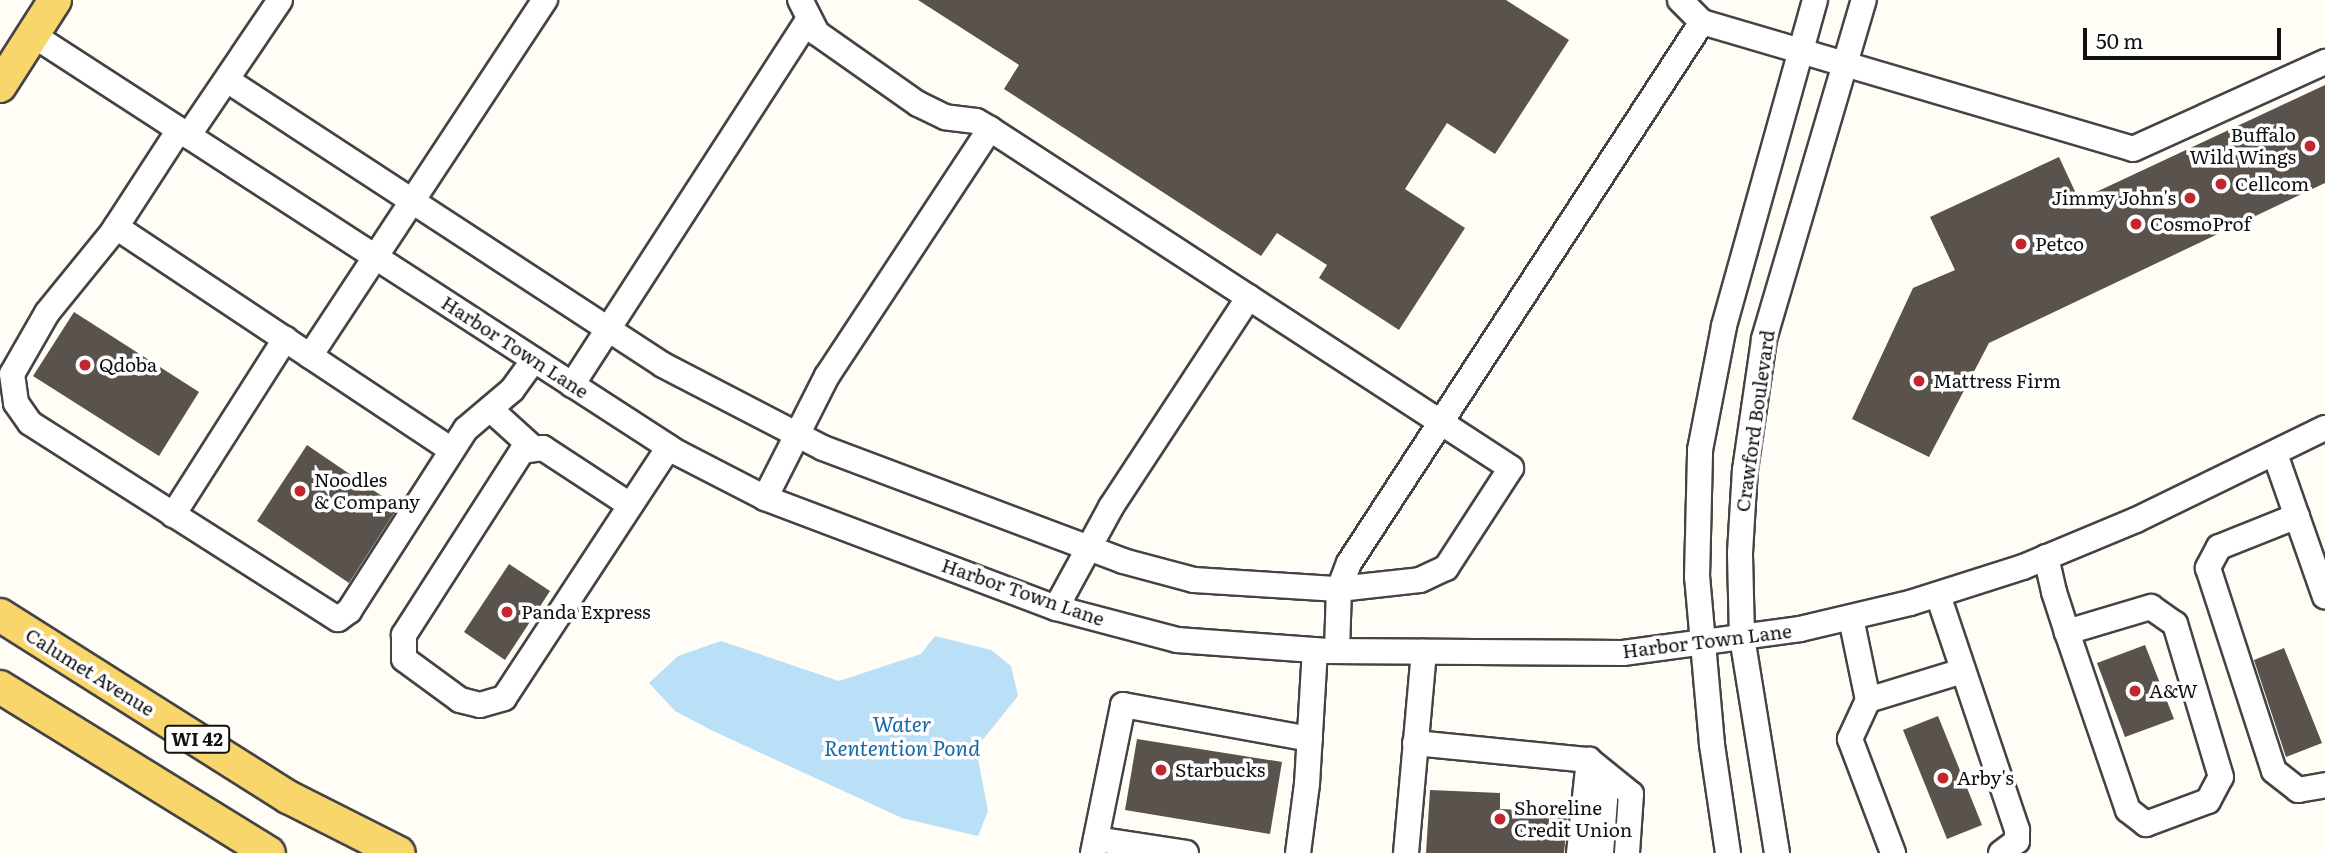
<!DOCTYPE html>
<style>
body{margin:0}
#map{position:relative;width:2325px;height:853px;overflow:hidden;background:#fffdf5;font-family:Literata,serif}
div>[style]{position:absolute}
.water>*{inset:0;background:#b9e0f7}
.building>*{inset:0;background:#5a524d}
.roads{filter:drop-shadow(2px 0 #444) drop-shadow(-2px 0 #444) drop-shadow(0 2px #444) drop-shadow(0 -2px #444)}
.minor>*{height:24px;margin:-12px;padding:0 12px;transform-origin:12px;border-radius:12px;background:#fff}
.major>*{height:32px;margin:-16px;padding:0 16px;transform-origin:16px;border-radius:16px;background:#f9d66b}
.dots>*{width:19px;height:19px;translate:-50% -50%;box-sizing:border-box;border:4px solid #fff;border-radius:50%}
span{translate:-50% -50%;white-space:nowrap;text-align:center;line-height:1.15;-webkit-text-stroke:7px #fff;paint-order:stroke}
.shield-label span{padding:2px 5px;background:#fff;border:2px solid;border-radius:5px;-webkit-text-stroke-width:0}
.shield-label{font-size:18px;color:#111;font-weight:700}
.poi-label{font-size:19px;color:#111}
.right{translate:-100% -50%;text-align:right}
.left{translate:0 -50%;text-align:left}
.street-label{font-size:19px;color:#111}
.water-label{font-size:21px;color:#1768a6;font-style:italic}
.scale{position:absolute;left:2083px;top:28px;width:198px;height:32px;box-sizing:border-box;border:4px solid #111;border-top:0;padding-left:9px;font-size:21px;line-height:24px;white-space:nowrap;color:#111;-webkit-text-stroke:5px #fff;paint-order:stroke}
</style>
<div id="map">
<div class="water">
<div style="clip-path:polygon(935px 636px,991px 650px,1011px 666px,1018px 696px,976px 748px,988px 811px,978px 836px,902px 818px,711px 730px,675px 711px,649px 683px,678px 656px,721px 641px,839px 681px,921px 654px)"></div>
</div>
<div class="building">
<div style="clip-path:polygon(918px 0,1506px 0,1569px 40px,1495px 154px,1447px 123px,1405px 189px,1465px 228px,1399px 330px,1319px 278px,1327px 265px,1277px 233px,1261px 256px,1004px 89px,1019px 65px)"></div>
<div style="clip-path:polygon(2325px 85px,2325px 183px,1989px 343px,1929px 457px,1852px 419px,1913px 288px,1955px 270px,1930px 217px,2059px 157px,2079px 200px)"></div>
<div style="clip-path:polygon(74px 312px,199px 392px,159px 456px,33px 376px)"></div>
<div style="clip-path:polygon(307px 445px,398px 507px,349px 583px,257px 521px)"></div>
<div style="clip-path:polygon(509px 564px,550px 591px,505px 660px,464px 632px)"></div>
<div style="clip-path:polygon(2145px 645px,2174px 719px,2125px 737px,2097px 663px)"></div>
<div style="clip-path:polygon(2284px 648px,2322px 743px,2286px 757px,2254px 660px)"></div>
<div style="clip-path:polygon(1938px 716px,1982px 825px,1947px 839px,1903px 730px)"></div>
<div style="clip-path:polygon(1137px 739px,1282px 762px,1270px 834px,1125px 810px)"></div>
<div style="clip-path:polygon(1430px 790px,1500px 793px,1500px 809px,1568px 812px,1564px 853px,1426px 853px)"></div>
</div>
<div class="roads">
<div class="minor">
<div style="left:1680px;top:0;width:31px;rotate:45deg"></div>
<div style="left:1702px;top:22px;width:449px;rotate:16.4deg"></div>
<div style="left:2133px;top:149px;width:211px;rotate:-24.4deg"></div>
<div style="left:33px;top:35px;width:769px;rotate:32.95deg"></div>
<div style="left:678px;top:453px;width:98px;rotate:27.3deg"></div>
<div style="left:765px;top:498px;width:311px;rotate:20.7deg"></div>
<div style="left:1056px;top:608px;width:125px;rotate:14.8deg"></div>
<div style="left:1177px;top:640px;width:151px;rotate:4.2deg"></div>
<div style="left:1328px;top:651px;width:295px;rotate:0.4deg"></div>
<div style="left:1623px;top:653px;width:179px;rotate:-7.7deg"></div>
<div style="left:1800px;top:629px;width:113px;rotate:-13.3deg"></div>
<div style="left:1910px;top:603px;width:119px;rotate:-17.7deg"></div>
<div style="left:2023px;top:567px;width:122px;rotate:-22.6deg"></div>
<div style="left:2136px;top:520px;width:210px;rotate:-26deg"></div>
<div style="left:227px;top:80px;width:521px;rotate:33.17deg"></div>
<div style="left:663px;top:365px;width:180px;rotate:27.4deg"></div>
<div style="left:823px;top:448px;width:321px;rotate:20.6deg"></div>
<div style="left:1123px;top:561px;width:73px;rotate:15deg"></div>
<div style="left:1194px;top:580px;width:145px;rotate:3.6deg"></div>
<div style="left:1339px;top:589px;width:81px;rotate:-6.3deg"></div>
<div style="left:1420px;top:580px;width:29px;rotate:-25deg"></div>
<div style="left:1446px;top:568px;width:119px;rotate:-57deg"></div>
<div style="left:1511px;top:468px;width:622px;rotate:-146.95deg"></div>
<div style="left:990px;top:129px;width:16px;rotate:-150deg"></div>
<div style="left:976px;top:121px;width:31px;rotate:-173deg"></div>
<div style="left:945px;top:117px;width:30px;rotate:-154deg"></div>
<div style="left:918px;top:104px;width:123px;rotate:-144.9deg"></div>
<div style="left:817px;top:33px;width:37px;rotate:-117deg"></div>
<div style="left:179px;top:130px;width:123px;rotate:123deg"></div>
<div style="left:112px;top:233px;width:103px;rotate:129.1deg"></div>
<div style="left:47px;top:313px;width:70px;rotate:119.8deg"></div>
<div style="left:12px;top:374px;width:29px;rotate:82deg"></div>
<div style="left:16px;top:403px;width:24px;rotate:55deg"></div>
<div style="left:30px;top:423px;width:365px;rotate:32.5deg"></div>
<div style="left:338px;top:619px;width:14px;rotate:-36deg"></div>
<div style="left:349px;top:611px;width:216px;rotate:-57.3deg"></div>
<div style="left:466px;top:429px;width:60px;rotate:-40.3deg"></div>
<div style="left:512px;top:390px;width:37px;rotate:-54deg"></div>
<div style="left:188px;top:136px;width:164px;rotate:-55.9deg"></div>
<div style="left:116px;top:227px;width:403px;rotate:33.6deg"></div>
<div style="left:310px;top:356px;width:427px;rotate:-56.6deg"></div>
<div style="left:572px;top:385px;width:436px;rotate:-57.1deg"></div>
<div style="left:490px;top:409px;width:55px;rotate:42.1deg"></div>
<div style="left:2275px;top:454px;width:151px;rotate:70.7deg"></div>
<div style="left:765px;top:498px;width:137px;rotate:-63.1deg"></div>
<div style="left:827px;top:376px;width:296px;rotate:-56.6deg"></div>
<div style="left:630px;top:505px;width:104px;rotate:-146.8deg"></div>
<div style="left:543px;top:448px;width:21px;rotate:172deg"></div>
<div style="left:522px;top:451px;width:219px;rotate:122.7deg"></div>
<div style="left:404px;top:635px;width:24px;rotate:90deg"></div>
<div style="left:404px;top:659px;width:69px;rotate:36.2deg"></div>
<div style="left:460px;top:700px;width:21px;rotate:14deg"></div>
<div style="left:480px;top:705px;width:25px;rotate:-16deg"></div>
<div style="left:504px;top:698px;width:300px;rotate:-56.7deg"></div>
<div style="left:173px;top:515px;width:209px;rotate:-57.5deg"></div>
<div style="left:2297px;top:516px;width:84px;rotate:158.3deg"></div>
<div style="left:2219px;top:547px;width:24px;rotate:118deg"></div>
<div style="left:2208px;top:568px;width:213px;rotate:72deg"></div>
<div style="left:2274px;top:771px;width:31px;rotate:38deg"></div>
<div style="left:2298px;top:790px;width:27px;rotate:-10deg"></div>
<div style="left:2046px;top:557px;width:36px;rotate:77deg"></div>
<div style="left:2054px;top:592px;width:42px;rotate:72deg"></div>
<div style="left:2067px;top:632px;width:188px;rotate:71.1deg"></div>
<div style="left:2128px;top:810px;width:23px;rotate:38deg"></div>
<div style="left:2146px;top:824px;width:66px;rotate:-20.4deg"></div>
<div style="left:2208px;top:801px;width:27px;rotate:-62deg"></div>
<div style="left:2221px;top:777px;width:160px;rotate:-106.7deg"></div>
<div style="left:2175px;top:624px;width:29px;rotate:-145deg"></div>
<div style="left:2151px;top:607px;width:88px;rotate:163.4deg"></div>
<div style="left:1938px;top:595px;width:248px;rotate:71.4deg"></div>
<div style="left:2017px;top:830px;width:11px;rotate:90deg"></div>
<div style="left:2017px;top:841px;width:20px;rotate:143deg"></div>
<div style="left:1056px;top:608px;width:115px;rotate:-61.4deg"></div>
<div style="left:1111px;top:507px;width:251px;rotate:-56.7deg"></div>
<div style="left:1851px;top:618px;width:84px;rotate:78.3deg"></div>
<div style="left:1868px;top:700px;width:43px;rotate:114.8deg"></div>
<div style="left:1850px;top:739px;width:122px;rotate:69.3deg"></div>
<div style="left:1337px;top:651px;width:62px;rotate:-88.2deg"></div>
<div style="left:1339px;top:589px;width:28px;rotate:-69deg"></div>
<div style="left:1349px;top:563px;width:646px;rotate:-56.88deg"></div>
<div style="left:1868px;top:700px;width:98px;rotate:-17.1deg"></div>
<div style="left:1415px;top:743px;width:175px;rotate:5.6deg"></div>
<div style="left:1589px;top:760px;width:54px;rotate:39deg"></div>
<div style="left:1631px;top:794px;width:59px;rotate:93.9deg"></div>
<div style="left:1591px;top:764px;width:39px;rotate:69deg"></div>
<div style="left:1605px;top:800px;width:53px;rotate:94.3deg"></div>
<div style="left:1096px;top:839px;width:91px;rotate:8.8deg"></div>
<div style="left:1093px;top:853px;width:151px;rotate:-78.5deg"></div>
<div style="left:1123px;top:705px;width:190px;rotate:10.3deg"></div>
<div style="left:1298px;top:853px;width:70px;rotate:-82.6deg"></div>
<div style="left:1307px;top:784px;width:134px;rotate:-86.6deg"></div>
<div style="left:1406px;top:853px;width:202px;rotate:-84.9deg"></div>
<div style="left:1579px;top:853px;width:94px;rotate:-83.9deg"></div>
<div style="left:1728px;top:853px;width:110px;rotate:-98.4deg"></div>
<div style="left:1712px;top:744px;width:168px;rotate:-95.1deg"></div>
<div style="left:1697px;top:577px;width:127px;rotate:-88.6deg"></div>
<div style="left:1700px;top:450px;width:126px;rotate:-79deg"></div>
<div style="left:1724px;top:326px;width:338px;rotate:-74.4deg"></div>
<div style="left:1777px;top:853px;width:219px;rotate:-99.2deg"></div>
<div style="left:1742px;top:637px;width:84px;rotate:-91.4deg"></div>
<div style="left:1740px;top:553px;width:83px;rotate:-86.6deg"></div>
<div style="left:1745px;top:470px;width:132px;rotate:-81.7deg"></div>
<div style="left:1764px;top:339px;width:353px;rotate:-73.6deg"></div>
</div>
<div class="major">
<div style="left:0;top:86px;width:102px;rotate:-57.4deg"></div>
<div style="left:0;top:615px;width:341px;rotate:32.3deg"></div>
<div style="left:288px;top:797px;width:124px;rotate:26.8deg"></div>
<div style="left:0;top:687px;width:316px;rotate:31.7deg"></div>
</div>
</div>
<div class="dots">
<div style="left:2310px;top:146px;background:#c4262e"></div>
<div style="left:2221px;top:184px;background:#c4262e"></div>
<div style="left:2190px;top:198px;background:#c4262e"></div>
<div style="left:2136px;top:224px;background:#c4262e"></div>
<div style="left:2021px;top:244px;background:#c4262e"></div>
<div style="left:85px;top:365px;background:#c4262e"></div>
<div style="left:1919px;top:381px;background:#c4262e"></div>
<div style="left:300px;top:491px;background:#c4262e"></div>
<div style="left:507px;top:612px;background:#c4262e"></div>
<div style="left:2135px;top:691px;background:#c4262e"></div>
<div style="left:1161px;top:770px;background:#c4262e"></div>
<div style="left:1943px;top:778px;background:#c4262e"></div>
<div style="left:1500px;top:819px;background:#c4262e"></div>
</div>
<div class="shield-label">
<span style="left:197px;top:739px">WI 42</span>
</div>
<div class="poi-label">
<span class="right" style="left:2296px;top:146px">Buffalo<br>Wild Wings</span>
<span class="left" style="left:2235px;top:184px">Cellcom</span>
<span class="right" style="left:2176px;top:198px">Jimmy John's</span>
<span class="left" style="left:2150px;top:224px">CosmoProf</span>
<span class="left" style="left:2035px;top:244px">Petco</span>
<span class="left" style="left:99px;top:365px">Qdoba</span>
<span class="left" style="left:1933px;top:381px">Mattress Firm</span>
<span class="left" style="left:314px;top:491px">Noodles<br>&amp; Company</span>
<span class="left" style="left:521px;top:612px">Panda Express</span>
<span class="left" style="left:2149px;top:691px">A&amp;W</span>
<span class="left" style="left:1175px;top:770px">Starbucks</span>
<span class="left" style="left:1957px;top:778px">Arby's</span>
<span class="left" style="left:1514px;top:819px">Shoreline<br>Credit Union</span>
</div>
<div class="street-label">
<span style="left:515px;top:347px;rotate:33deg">Harbor Town Lane</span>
<span style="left:1755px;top:421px;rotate:-82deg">Crawford Boulevard</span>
<span style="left:1023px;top:592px;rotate:19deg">Harbor Town Lane</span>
<span style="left:1707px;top:641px;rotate:-7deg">Harbor Town Lane</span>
<span style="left:90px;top:672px;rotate:32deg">Calumet Avenue</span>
</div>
<div class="water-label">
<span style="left:902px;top:735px">Water<br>Rentention Pond</span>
</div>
<div class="scale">50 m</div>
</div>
